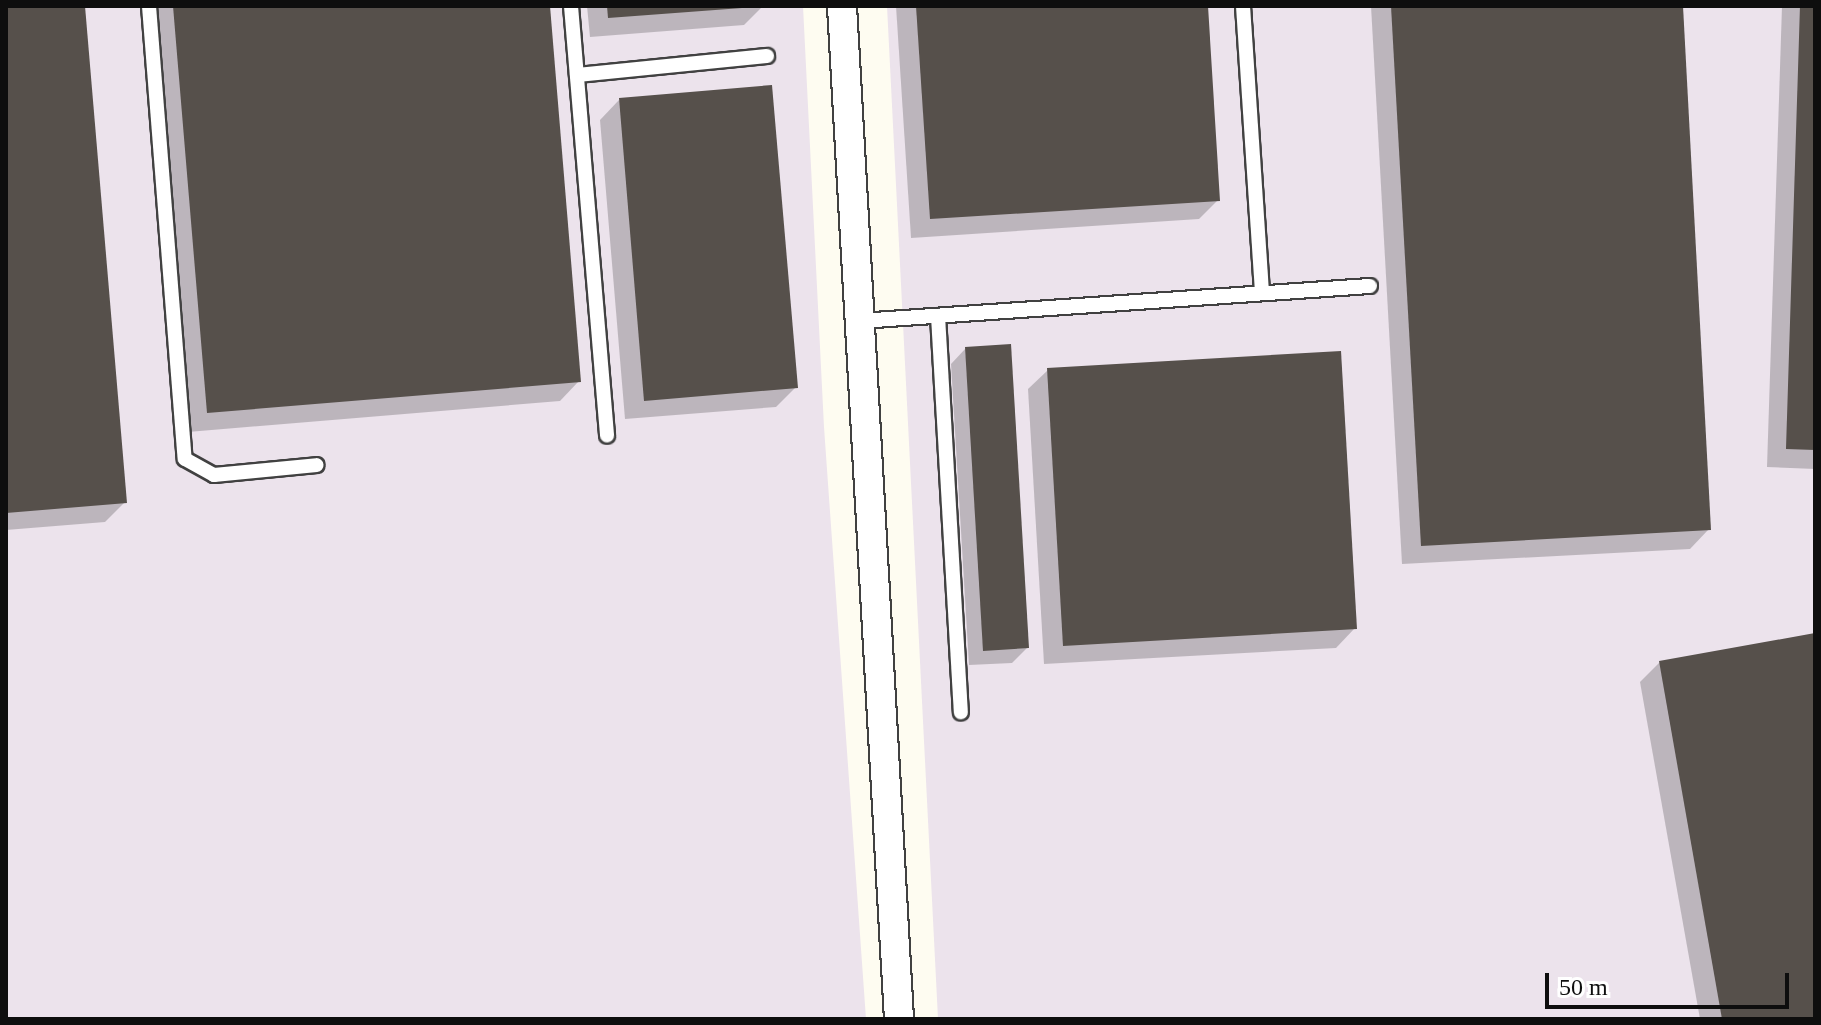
<!DOCTYPE html>
<style>
body{margin:0}
#map{position:relative;width:1821px;height:1025px;overflow:hidden;background:#fefcf1;font-family:"Times New Roman",serif}
div>[style]{position:absolute}
.industrial>*{inset:0;background:#ece3ec}
.shadow>*{inset:0;background:#0003}
.building>*{inset:0;background:#56504b}
.roads{filter:drop-shadow(2px 0 #414141) drop-shadow(-2px 0 #414141) drop-shadow(0 2px #414141) drop-shadow(0 -2px #414141)}
.lane>*{height:14px;margin:-7px;padding:0 7px;transform-origin:7px;border-radius:7px;background:#fff}
.street>*{height:28px;margin:-14px;padding:0 14px;transform-origin:14px;border-radius:14px;background:#fff}
span{translate:-50% -50%;white-space:nowrap;text-align:center;line-height:1.15;-webkit-text-stroke:8px #fff;paint-order:stroke}
.frame{position:absolute;inset:0;border:8px solid #0e0e0e;pointer-events:none}
.scale{position:absolute;left:1545px;top:973px;width:244px;height:36px;box-sizing:border-box;border:4px solid #0e0e0e;border-top:0;padding-left:10px;font-size:24px;line-height:28px;white-space:nowrap;color:#0e0e0e;-webkit-text-stroke:6px #fff;paint-order:stroke}
</style>
<div id="map">
<div class="industrial">
<div style="clip-path:polygon(6px 6px,803px 6px,824px 427px,866px 1019px,6px 1019px)"></div>
<div style="clip-path:polygon(887px 6px,1815px 6px,1815px 1019px,938px 1019px)"></div>
</div>
<div class="shadow">
<div style="clip-path:polygon(6px 6px,83px 6px,125px 502px,105px 522px,6px 530px)"></div>
<div style="clip-path:polygon(153px 6px,548px 6px,579px 381px,560px 401px,188px 432px)"></div>
<div style="clip-path:polygon(587px 6px,763px 6px,744px 25px,590px 37px)"></div>
<div style="clip-path:polygon(896px 6px,1206px 6px,1218px 200px,1199px 219px,911px 238px)"></div>
<div style="clip-path:polygon(1371px 6px,1681px 6px,1709px 529px,1690px 549px,1402px 564px)"></div>
<div style="clip-path:polygon(1782px 6px,1815px 6px,1815px 469px,1767px 467px)"></div>
<div style="clip-path:polygon(619px 100px,796px 387px,776px 407px,625px 419px,600px 120px)"></div>
<div style="clip-path:polygon(966px 348px,1027px 648px,1012px 663px,969px 665px,951px 364px)"></div>
<div style="clip-path:polygon(1048px 370px,1355px 628px,1336px 648px,1044px 664px,1028px 389px)"></div>
<div style="clip-path:polygon(1815px 635px,1815px 1019px,1700px 1019px,1640px 682px,1660px 662px)"></div>
</div>
<div class="building">
<div style="clip-path:polygon(6px 6px,85px 6px,127px 503px,6px 513px)"></div>
<div style="clip-path:polygon(173px 6px,550px 6px,581px 382px,207px 413px)"></div>
<div style="clip-path:polygon(607px 6px,742px 6px,742px 8px,608px 18px)"></div>
<div style="clip-path:polygon(916px 6px,1208px 6px,1220px 201px,930px 219px)"></div>
<div style="clip-path:polygon(1391px 6px,1683px 6px,1711px 530px,1421px 546px)"></div>
<div style="clip-path:polygon(1800px 6px,1815px 6px,1815px 450px,1786px 449px)"></div>
<div style="clip-path:polygon(772px 85px,798px 388px,644px 401px,619px 98px)"></div>
<div style="clip-path:polygon(1011px 344px,1029px 648px,983px 651px,965px 347px)"></div>
<div style="clip-path:polygon(1341px 351px,1357px 629px,1063px 646px,1047px 368px)"></div>
<div style="clip-path:polygon(1815px 633px,1815px 1019px,1722px 1019px,1659px 661px)"></div>
</div>
<div class="roads">
<div class="lane">
<div style="left:149px;top:6px;width:454px;rotate:85.5deg"></div>
<div style="left:185px;top:459px;width:33px;rotate:29deg"></div>
<div style="left:214px;top:475px;width:103px;rotate:-5.5deg"></div>
<div style="left:571px;top:6px;width:431px;rotate:85.2deg"></div>
<div style="left:1243px;top:6px;width:287px;rotate:86.2deg"></div>
<div style="left:577px;top:75px;width:191px;rotate:-5.7deg"></div>
<div style="left:938px;top:316px;width:397px;rotate:86.7deg"></div>
<div style="left:860px;top:321px;width:511px;rotate:-3.93deg"></div>
</div>
<div class="street">
<div style="left:842px;top:6px;width:1015px;rotate:86.78deg"></div>
</div>
</div>
<div class="frame"></div>
<div class="scale">50 m</div>
</div>
